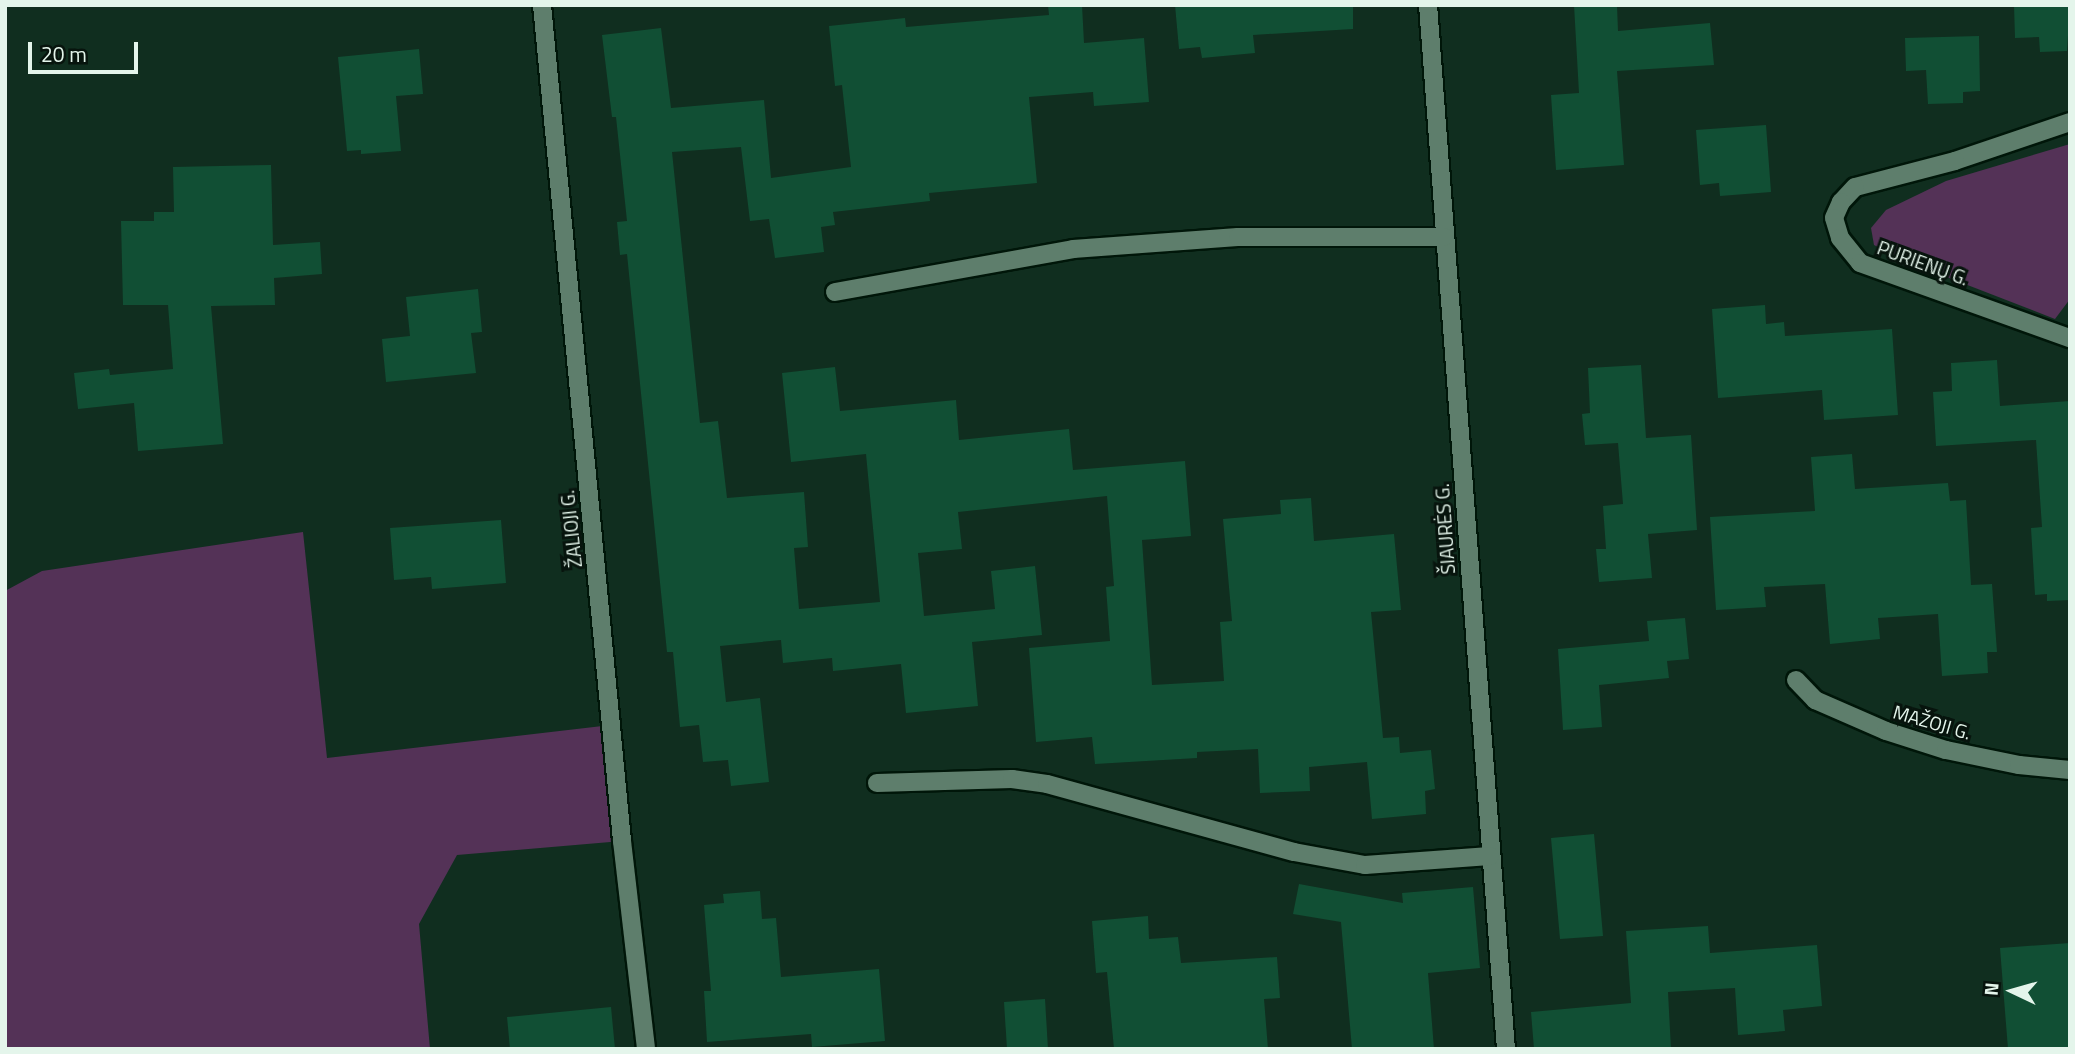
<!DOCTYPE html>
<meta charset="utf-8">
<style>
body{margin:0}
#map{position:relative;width:2075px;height:1054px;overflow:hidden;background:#102e1f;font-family:"Titillium Web",sans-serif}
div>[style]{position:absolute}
.green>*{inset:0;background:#543257}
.building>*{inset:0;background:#114f34}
.roads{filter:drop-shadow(2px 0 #001609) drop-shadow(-2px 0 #001609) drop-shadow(0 2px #001609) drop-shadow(0 -2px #001609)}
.minor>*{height:18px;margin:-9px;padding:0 9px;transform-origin:9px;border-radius:9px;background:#5e7e6c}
span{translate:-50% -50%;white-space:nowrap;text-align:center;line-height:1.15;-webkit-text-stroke:6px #07140d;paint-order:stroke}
.street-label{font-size:19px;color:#e4f5eb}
.frame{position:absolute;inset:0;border:7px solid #e4f5eb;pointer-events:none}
.north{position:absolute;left:1977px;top:956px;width:70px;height:70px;-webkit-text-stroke:5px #07140d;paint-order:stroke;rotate:275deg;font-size:19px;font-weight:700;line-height:28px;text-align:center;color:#e4f5eb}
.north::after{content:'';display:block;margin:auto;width:24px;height:32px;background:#e4f5eb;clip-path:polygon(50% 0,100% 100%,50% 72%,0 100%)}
.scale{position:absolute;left:28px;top:42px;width:110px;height:32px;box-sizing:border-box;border:4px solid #e4f5eb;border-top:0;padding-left:9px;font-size:21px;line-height:24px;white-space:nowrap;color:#e4f5eb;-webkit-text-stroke:5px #07140d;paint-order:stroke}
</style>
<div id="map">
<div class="green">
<div style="clip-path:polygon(2070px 144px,2070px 299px,2055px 319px,1908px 262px,1874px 245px,1871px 228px,1886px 210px,1946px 181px)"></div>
<div style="clip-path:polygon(303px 532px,327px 758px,611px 725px,622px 841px,457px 855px,419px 924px,430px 1049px,5px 1049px,5px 591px,42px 571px)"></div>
</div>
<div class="building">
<div style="clip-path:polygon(1048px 5px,1082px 5px,1084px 43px,1144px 38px,1149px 102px,1094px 106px,1093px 92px,1029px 97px,1037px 183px,929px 193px,930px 201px,833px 212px,835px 225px,821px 227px,824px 252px,775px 258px,769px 219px,750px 221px,741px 147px,672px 152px,700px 423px,718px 421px,727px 498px,804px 492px,808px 547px,794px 548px,799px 609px,880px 602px,866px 454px,791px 462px,782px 373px,835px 367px,840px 411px,956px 400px,959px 440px,1069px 429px,1073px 470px,1185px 461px,1191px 536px,1142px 540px,1152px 685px,1224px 681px,1220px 622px,1232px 621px,1223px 519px,1281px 514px,1280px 500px,1311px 498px,1314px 541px,1394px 534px,1401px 610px,1371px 612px,1383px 738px,1399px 737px,1400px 753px,1431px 750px,1435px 789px,1425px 791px,1426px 814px,1372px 819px,1367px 762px,1309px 767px,1310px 791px,1260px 793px,1258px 749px,1197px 752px,1197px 758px,1095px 764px,1092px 737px,1036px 742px,1029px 648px,1110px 641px,1106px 587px,1114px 586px,1107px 496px,958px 512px,962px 549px,918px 553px,924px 616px,995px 609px,991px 571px,1035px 566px,1042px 635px,972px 642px,978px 706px,906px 713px,901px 664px,833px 671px,832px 658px,783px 663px,781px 640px,720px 646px,726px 702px,760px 698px,769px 782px,731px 786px,728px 760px,703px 762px,699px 725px,680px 727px,673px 652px,667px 652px,627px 254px,620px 255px,617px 222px,627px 221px,616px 117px,612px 117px,602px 35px,661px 28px,671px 108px,764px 100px,771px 178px,851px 167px,842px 85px,835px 86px,829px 26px,905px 18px,906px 27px,1049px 15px)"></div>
<div style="clip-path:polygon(1175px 5px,1353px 5px,1353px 29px,1253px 35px,1255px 53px,1202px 58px,1200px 47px,1179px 49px)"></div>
<div style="clip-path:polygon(1574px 5px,1617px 5px,1618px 31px,1710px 23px,1714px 65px,1617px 71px,1624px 165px,1556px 170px,1551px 95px,1579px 93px)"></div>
<div style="clip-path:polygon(2014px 5px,2070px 5px,2067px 51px,2040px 52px,2039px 37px,2015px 38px)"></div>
<div style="clip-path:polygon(1979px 36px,1980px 91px,1963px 92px,1963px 103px,1928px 104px,1926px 70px,1906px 71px,1905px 38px)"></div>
<div style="clip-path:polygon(419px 49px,423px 94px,396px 96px,401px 151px,361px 154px,361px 150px,347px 151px,338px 57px)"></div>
<div style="clip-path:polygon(1766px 125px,1771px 192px,1720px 196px,1719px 183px,1700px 185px,1696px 130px)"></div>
<div style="clip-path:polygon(271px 165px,273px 245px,320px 242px,322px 274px,274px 278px,275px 305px,211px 306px,223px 444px,138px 451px,134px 403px,78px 409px,74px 373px,109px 369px,110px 375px,173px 369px,168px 305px,123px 305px,121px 221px,154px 221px,154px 212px,174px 212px,173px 167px)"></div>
<div style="clip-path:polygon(478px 289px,482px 332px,471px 333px,476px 373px,386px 382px,382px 339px,410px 336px,406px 297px)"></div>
<div style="clip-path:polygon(1765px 305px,1766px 324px,1784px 322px,1785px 336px,1892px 329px,1898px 415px,1824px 420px,1822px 390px,1718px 398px,1712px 309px)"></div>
<div style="clip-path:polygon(1997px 360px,2000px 406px,2070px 401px,2070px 600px,2047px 601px,2047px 594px,2035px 595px,2031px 528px,2042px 527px,2036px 440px,1936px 446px,1933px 392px,1952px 391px,1951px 363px)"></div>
<div style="clip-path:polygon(1641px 365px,1646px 438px,1691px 435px,1697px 530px,1648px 534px,1652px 578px,1599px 582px,1596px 549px,1606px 549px,1603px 506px,1623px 504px,1618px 443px,1585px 445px,1582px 414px,1590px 413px,1588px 368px)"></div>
<div style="clip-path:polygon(1852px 454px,1855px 489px,1948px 483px,1950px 501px,1966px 500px,1971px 585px,1992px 584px,1997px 652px,1987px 652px,1988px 673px,1942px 676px,1938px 614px,1878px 618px,1880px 639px,1830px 644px,1825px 584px,1764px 587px,1766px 607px,1716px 610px,1710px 517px,1815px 511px,1811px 457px)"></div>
<div style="clip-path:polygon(501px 520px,506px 583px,432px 589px,431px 577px,394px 580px,390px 528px)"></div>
<div style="clip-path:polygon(1685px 618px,1689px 659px,1667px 661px,1669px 678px,1599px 685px,1602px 727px,1563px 730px,1558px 649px,1649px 641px,1647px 621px)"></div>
<div style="clip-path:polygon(1594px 834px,1603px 936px,1560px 939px,1551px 838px)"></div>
<div style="clip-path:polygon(1299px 884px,1403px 903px,1402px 893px,1473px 887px,1480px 968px,1428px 973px,1434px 1049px,1352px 1049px,1341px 922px,1293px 914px)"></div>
<div style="clip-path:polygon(760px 891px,762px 919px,776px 918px,781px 977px,879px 969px,885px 1041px,812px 1047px,811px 1034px,707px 1042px,704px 991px,711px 991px,704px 905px,724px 903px,723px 894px)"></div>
<div style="clip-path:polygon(1148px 916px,1149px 939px,1178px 937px,1181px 963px,1277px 957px,1280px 998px,1264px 999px,1268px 1049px,1114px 1049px,1107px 972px,1096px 973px,1092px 921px)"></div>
<div style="clip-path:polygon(1708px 926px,1710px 953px,1817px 945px,1822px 1006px,1783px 1010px,1785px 1031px,1738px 1035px,1735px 988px,1668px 992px,1671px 1049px,1534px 1049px,1531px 1012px,1631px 1003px,1626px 931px)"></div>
<div style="clip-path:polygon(2070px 943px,2070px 1049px,2008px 1049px,2000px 948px)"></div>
<div style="clip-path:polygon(1045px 999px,1048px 1049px,1007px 1049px,1004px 1002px)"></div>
<div style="clip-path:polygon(611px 1007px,615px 1049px,510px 1049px,507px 1017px)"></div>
</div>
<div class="roads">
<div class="minor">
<div style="left:542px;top:5px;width:840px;rotate:84.53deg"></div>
<div style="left:622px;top:841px;width:209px;rotate:83.4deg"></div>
<div style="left:1428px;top:5px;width:1047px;rotate:85.73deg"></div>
<div style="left:2070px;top:122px;width:121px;rotate:161.3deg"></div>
<div style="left:1955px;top:161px;width:103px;rotate:165.4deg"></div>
<div style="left:1855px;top:187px;width:21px;rotate:133deg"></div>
<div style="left:1841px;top:202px;width:17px;rotate:114deg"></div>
<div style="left:1834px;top:218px;width:21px;rotate:73deg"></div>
<div style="left:1840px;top:238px;width:32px;rotate:51deg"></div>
<div style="left:1860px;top:263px;width:223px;rotate:19.7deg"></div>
<div style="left:835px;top:292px;width:242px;rotate:-10.2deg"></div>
<div style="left:1073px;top:249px;width:165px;rotate:-4.2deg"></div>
<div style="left:1238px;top:237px;width:206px"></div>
<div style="left:1796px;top:680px;width:28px;rotate:46deg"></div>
<div style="left:1815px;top:700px;width:77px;rotate:23.6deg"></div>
<div style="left:1886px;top:731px;width:63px;rotate:17.6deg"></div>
<div style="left:1946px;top:750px;width:75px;rotate:11.6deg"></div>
<div style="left:2019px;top:765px;width:51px;rotate:5.6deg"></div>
<div style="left:877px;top:783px;width:135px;rotate:-1.7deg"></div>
<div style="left:1012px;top:779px;width:35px;rotate:8deg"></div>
<div style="left:1047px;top:784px;width:256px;rotate:15.4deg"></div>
<div style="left:1294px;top:852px;width:72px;rotate:10.4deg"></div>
<div style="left:1365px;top:865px;width:125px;rotate:-4.1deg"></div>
</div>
</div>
<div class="street-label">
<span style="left:1923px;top:263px;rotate:20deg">PURIENŲ G.</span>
<span style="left:571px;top:529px;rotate:-96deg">ŽALIOJI G.</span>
<span style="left:1445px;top:529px;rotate:-94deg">ŠIAURĖS G.</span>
<span style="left:1932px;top:722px;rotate:16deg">MAŽOJI G.</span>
</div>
<div class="frame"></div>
<div class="north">N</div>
<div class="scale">20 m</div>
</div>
